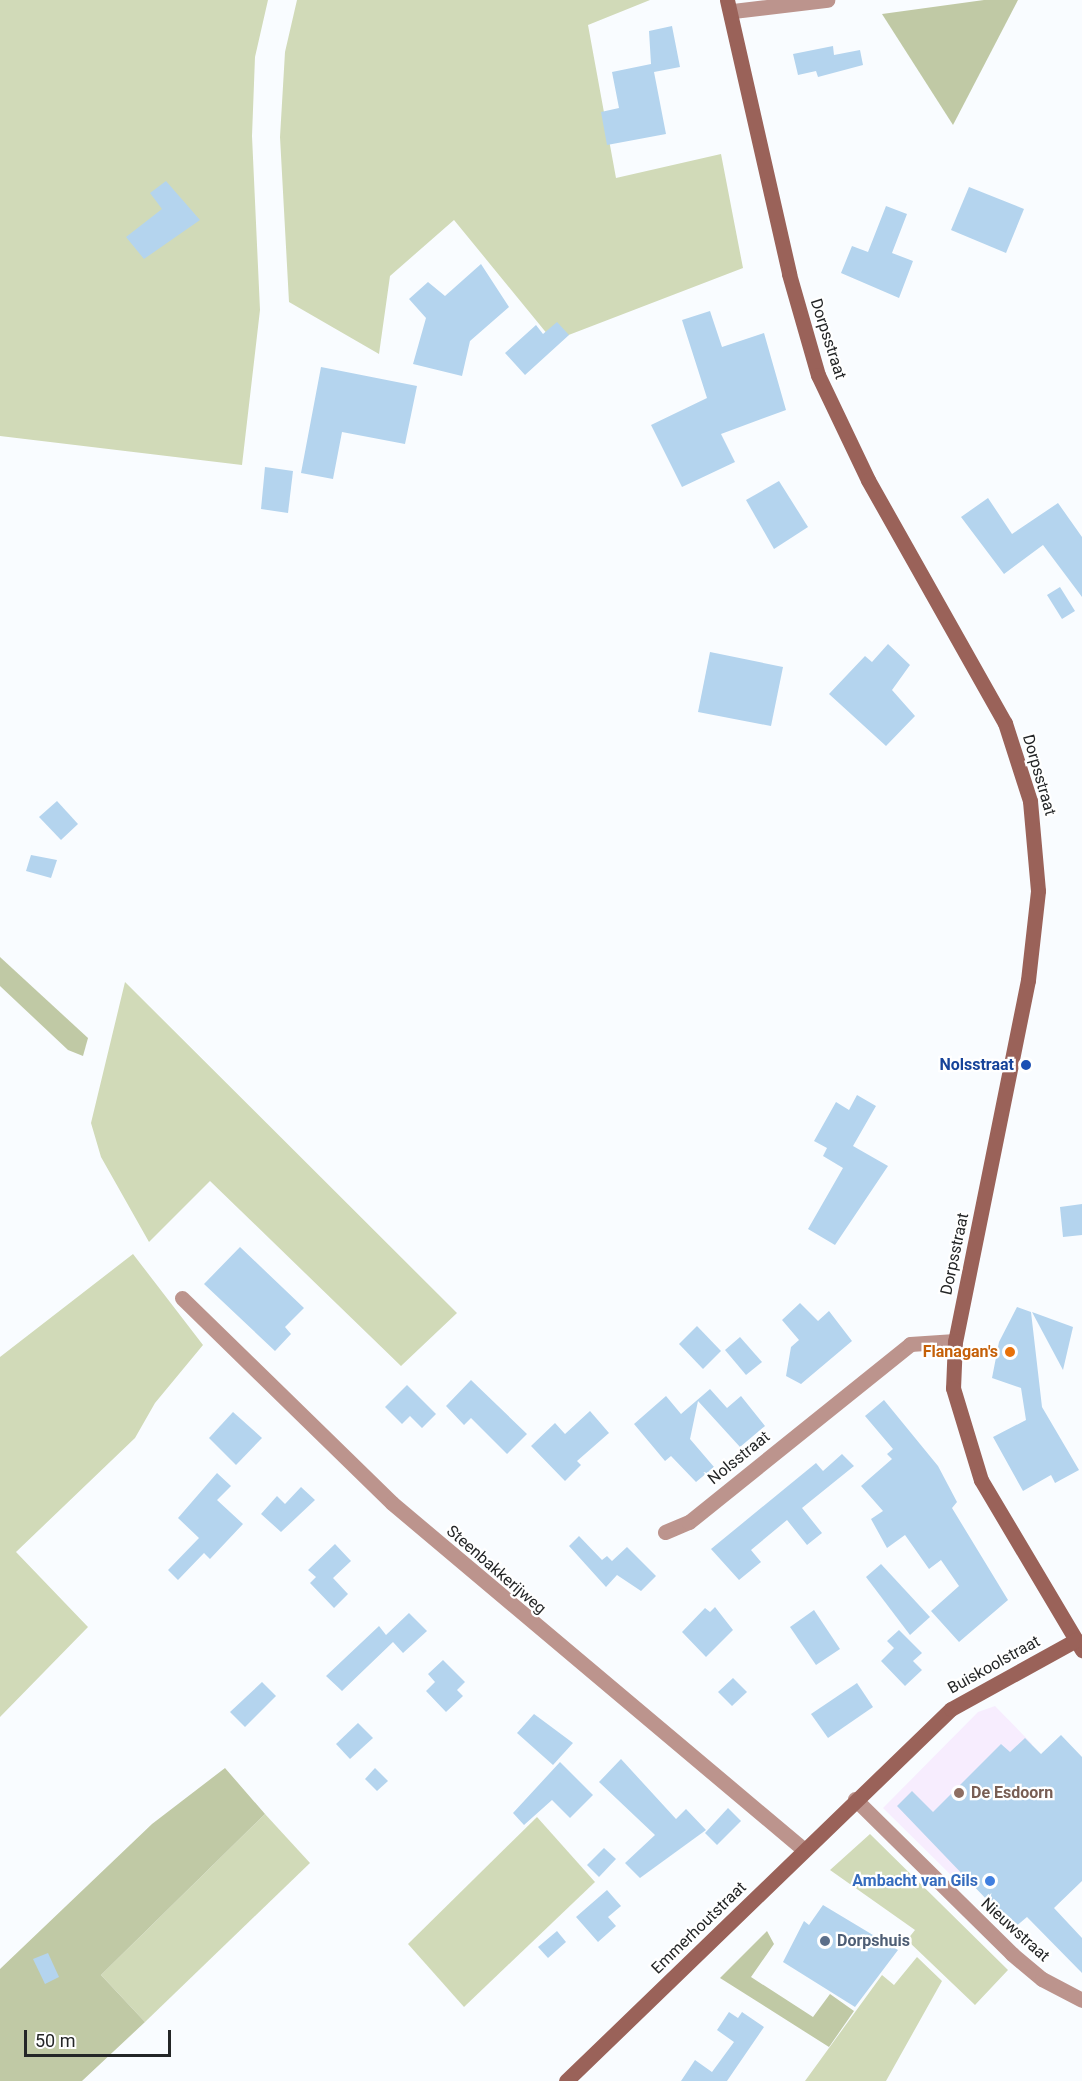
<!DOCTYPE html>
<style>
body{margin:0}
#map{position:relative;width:1082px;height:2081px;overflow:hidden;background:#f9fcff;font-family:Roboto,sans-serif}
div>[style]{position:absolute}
.education>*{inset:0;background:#f7edfe}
.green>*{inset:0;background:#d1dab8}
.forest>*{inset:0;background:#c0c9a5}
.building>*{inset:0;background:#b4d4ee}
.street>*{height:15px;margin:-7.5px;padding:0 7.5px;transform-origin:7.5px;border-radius:7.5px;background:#bc948d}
.secondary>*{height:15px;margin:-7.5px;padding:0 7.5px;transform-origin:7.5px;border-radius:7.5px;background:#9a6259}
.dots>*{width:16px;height:16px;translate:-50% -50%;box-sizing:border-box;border:3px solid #fff;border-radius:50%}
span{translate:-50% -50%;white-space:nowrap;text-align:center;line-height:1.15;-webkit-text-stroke:4.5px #fff;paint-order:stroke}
.street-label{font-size:16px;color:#242627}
.transit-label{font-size:16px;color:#164399;font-weight:700}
.right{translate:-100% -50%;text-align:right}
.food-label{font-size:16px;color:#c56008;font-weight:700}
.education-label{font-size:16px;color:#785e54;font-weight:700}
.left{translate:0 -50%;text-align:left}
.shop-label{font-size:16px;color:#366cbe;font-weight:700}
.service-label{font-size:16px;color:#4e5e75;font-weight:700}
.scale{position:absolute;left:24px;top:2030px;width:147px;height:27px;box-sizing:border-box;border:3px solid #242627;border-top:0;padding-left:8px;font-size:18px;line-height:21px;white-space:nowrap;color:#242627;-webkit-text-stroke:4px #fff;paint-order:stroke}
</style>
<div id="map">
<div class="education">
<div style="clip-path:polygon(995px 1706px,1032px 1744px,1019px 1759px,995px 1845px,957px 1881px,883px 1808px,978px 1712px)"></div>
</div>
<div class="green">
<div style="clip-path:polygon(0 0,268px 0,255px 57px,252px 136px,260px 310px,242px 465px,0 436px)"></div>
<div style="clip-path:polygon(297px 0,650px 0,588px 25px,616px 178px,721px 154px,743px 268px,553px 341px,454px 220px,390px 276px,379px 354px,289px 302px,280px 137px,285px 52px)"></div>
<div style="clip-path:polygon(125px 982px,457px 1313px,401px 1366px,210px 1181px,149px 1242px,101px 1157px,91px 1123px)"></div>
<div style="clip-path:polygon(133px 1254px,203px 1345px,155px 1403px,135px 1438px,16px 1552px,88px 1627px,0 1717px,0 1357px)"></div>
<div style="clip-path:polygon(265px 1814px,310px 1863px,145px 2022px,101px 1975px)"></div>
<div style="clip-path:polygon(537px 1817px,595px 1882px,464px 2007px,408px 1944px)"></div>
<div style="clip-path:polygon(870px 1834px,1008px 1970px,975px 2005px,907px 1940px,915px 1930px,830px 1870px)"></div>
<div style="clip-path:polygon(917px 1957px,942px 1981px,886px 2081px,805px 2081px,882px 1975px,894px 1985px)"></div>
</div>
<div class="forest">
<div style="clip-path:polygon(984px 0,1018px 0,953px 125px,882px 14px)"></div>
<div style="clip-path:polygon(0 957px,88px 1038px,83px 1056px,68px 1050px,0 986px)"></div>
<div style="clip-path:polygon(225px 1768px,265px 1814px,101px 1975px,145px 2022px,82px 2081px,0 2081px,0 1969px,152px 1824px)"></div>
<div style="clip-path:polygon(767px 1931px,774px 1944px,751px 1977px,813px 2017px,830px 1994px,854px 2011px,829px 2047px,720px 1978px)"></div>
</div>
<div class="building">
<div style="clip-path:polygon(672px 26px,680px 67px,654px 72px,666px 134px,607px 145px,601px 112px,619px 108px,612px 72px,651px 64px,649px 31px)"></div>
<div style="clip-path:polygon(833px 46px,834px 55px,860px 50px,863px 65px,818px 77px,816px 71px,798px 75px,793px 54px)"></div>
<div style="clip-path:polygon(166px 181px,200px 220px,144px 259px,126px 237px,162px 209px,150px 193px)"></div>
<div style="clip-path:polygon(969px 187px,1024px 209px,1006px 253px,951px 230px)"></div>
<div style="clip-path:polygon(886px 206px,907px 214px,892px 253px,913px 261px,899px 298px,841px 273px,852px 246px,868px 252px)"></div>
<div style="clip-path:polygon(481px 264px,509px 307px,470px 341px,462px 376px,413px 364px,426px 318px,409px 299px,428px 282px,445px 296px)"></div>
<div style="clip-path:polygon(710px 311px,722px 347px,764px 333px,786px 410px,721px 434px,735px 462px,682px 487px,651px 425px,707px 398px,682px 320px)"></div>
<div style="clip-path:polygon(557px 322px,569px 335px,525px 375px,505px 353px,536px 325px,543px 334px)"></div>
<div style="clip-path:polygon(321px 367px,417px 386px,405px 444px,342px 432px,333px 479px,301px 473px)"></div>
<div style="clip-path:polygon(265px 467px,293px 471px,288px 513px,261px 509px)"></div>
<div style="clip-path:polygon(779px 481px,808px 527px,774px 549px,746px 500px)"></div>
<div style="clip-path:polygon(988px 498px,1012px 534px,1058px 503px,1082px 537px,1082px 597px,1043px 545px,1004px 574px,961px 517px)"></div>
<div style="clip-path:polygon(1060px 587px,1075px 611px,1062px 619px,1047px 595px)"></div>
<div style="clip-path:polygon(888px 644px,910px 665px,892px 690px,915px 716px,886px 746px,829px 694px,865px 656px,872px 662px)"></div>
<div style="clip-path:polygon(710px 652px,783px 667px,771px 726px,698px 712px)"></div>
<div style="clip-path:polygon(57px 801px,78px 824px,61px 840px,39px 817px)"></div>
<div style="clip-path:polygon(31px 855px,57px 860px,51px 878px,26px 871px)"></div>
<div style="clip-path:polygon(857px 1095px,876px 1106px,853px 1146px,888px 1166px,835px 1245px,808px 1229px,843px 1168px,823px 1156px,827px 1148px,814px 1141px,836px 1102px,849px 1110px)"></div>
<div style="clip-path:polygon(1082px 1204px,1082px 1235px,1063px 1237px,1060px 1207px)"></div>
<div style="clip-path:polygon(240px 1247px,304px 1308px,285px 1327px,291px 1334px,275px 1351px,204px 1284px)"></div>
<div style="clip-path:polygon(800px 1303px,818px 1321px,829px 1311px,852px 1341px,801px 1384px,786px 1376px,791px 1347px,799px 1340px,782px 1320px)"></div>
<div style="clip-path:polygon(1017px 1307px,1031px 1312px,1042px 1407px,1079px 1470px,1055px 1483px,1051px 1475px,1023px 1491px,993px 1437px,1026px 1420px,1021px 1388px,992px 1378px,999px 1342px)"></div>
<div style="clip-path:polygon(1032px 1312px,1073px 1327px,1063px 1370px)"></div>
<div style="clip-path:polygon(697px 1326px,721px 1351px,703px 1369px,679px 1344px)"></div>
<div style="clip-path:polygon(740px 1337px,762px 1362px,746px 1375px,725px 1350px)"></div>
<div style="clip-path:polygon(471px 1380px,527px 1434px,507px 1454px,471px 1418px,464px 1425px,446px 1406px)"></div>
<div style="clip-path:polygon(407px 1385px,436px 1414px,422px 1428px,410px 1416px,402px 1424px,385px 1407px)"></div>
<div style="clip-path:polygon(710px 1389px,727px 1408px,741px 1396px,765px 1426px,740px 1447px,698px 1401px,690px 1439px,714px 1467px,696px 1482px,671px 1456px,665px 1461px,634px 1424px,666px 1396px,681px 1414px)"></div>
<div style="clip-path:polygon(884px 1400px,938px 1466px,957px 1502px,952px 1508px,1008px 1600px,959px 1642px,931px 1611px,959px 1586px,941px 1560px,929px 1569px,905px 1535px,887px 1548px,871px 1519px,883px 1511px,861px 1486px,892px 1459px,887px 1454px,893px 1449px,865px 1416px)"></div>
<div style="clip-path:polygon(590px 1411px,609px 1433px,577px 1461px,581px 1465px,565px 1481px,531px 1446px,555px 1423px,565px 1434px)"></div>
<div style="clip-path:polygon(233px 1412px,262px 1438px,236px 1465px,209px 1438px)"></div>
<div style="clip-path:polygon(842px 1454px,854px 1466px,802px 1508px,822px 1533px,807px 1545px,787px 1520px,751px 1550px,761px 1562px,739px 1580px,711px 1549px,816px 1463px,823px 1471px)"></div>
<div style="clip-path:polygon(217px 1473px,231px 1486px,217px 1500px,243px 1524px,210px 1559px,204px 1553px,178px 1580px,168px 1570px,199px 1538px,178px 1518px)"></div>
<div style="clip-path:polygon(301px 1487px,315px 1500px,281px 1532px,261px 1514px,277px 1496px,285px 1504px)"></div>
<div style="clip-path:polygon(579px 1536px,602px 1560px,607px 1556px,612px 1561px,627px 1547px,656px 1576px,641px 1591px,617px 1575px,606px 1587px,569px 1546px)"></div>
<div style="clip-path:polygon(335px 1544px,351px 1561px,333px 1578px,348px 1594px,334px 1608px,310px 1583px,316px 1577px,308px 1570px)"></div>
<div style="clip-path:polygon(881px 1564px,930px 1617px,910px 1635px,866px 1577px)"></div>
<div style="clip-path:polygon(715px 1607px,733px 1630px,706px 1657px,682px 1632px,705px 1608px,710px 1612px)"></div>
<div style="clip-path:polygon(814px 1610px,840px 1649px,816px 1665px,790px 1627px)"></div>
<div style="clip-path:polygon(409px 1613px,427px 1631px,403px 1653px,393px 1642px,342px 1691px,326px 1676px,379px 1626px,386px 1635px)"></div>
<div style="clip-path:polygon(899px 1630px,922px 1653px,913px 1661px,922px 1670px,905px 1686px,881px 1661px,894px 1648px,887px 1641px)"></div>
<div style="clip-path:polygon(443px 1660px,465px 1682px,457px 1690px,463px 1696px,446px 1712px,426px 1691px,435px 1682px,428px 1674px)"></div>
<div style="clip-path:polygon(733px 1678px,747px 1692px,732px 1706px,718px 1692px)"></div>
<div style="clip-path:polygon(262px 1682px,276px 1696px,245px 1727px,230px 1712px)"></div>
<div style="clip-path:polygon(857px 1683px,873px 1707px,828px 1738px,811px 1714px)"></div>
<div style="clip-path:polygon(534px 1714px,573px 1743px,553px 1765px,517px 1733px)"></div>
<div style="clip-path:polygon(358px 1723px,373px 1738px,350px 1759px,336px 1744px)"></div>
<div style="clip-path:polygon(1061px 1735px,1082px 1757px,1082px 1881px,1054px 1908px,1082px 1938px,1082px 1973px,1027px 1917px,1014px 1928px,897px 1806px,912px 1791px,933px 1812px,1001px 1744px,1010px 1752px,1025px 1738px,1041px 1754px)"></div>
<div style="clip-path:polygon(621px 1759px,676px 1819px,686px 1809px,706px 1830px,640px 1878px,625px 1863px,655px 1835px,599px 1782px)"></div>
<div style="clip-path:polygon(560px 1762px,593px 1795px,570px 1818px,552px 1800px,524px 1825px,513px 1813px)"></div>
<div style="clip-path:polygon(375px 1768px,388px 1781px,377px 1791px,365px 1779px)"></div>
<div style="clip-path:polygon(728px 1808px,741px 1821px,717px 1845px,705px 1833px)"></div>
<div style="clip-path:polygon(604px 1848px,616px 1859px,599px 1877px,587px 1865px)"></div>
<div style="clip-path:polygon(607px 1890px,621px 1906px,608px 1917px,616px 1926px,598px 1942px,576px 1917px)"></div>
<div style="clip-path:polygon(823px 1905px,898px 1950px,855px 2007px,783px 1962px,804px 1921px,809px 1925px)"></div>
<div style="clip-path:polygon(557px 1931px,566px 1942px,548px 1958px,538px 1947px)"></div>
<div style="clip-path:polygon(48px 1953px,59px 1977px,45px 1984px,33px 1959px)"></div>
<div style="clip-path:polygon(729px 2012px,738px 2018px,742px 2012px,764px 2027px,727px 2081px,681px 2081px,695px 2060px,712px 2072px,734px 2042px,717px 2030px)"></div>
</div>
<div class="street">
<div style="left:733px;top:11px;width:95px;rotate:-6.7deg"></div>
<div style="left:182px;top:1298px;width:293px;rotate:44.3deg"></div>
<div style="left:392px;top:1503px;width:537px;rotate:40.09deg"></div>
<div style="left:665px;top:1532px;width:26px;rotate:-23deg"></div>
<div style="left:689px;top:1522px;width:284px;rotate:-38.8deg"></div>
<div style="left:910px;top:1344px;width:45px;rotate:-3.8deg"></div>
<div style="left:855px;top:1799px;width:221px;rotate:44.6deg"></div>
<div style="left:1012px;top:1954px;width:39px;rotate:40deg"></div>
<div style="left:1042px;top:1979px;width:45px;rotate:27.7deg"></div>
</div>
<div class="secondary">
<div style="left:727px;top:0;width:281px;rotate:77.2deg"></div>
<div style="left:789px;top:274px;width:105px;rotate:74deg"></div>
<div style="left:818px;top:375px;width:116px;rotate:64.5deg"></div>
<div style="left:868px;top:480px;width:279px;rotate:60.6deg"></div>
<div style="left:1005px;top:723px;width:82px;rotate:72.2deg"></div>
<div style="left:1030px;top:801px;width:90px;rotate:84.9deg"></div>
<div style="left:1038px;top:891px;width:90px;rotate:96.4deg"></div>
<div style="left:1028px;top:980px;width:368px;rotate:101.4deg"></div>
<div style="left:955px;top:1341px;width:47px;rotate:92.4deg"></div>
<div style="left:953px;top:1388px;width:96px;rotate:73.1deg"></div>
<div style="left:981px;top:1480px;width:198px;rotate:59.3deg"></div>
<div style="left:566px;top:2081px;width:535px;rotate:-44.02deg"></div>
<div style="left:951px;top:1709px;width:143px;rotate:-28.9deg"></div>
</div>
<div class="dots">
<div style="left:1026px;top:1065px;background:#1a4fb4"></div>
<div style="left:1010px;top:1352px;background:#e8710a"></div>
<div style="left:959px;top:1793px;background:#8d6e63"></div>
<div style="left:990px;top:1881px;background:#3f7fe0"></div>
<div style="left:825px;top:1941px;background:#5c6f8a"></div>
</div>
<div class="street-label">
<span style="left:828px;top:339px;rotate:72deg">Dorpsstraat</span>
<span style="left:1039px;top:775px;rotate:74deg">Dorpsstraat</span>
<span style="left:955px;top:1254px;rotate:-78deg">Dorpsstraat</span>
<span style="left:739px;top:1458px;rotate:-39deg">Nolsstraat</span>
<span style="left:496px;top:1570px;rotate:41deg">Steenbakkerijweg</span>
<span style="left:994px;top:1665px;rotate:-29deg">Buiskoolstraat</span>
<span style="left:699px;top:1928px;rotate:-44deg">Emmerhoutstraat</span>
<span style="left:1015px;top:1930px;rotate:42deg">Nieuwstraat</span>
</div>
<div class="transit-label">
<span class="right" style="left:1014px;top:1065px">Nolsstraat</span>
</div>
<div class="food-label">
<span class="right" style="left:998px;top:1352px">Flanagan's</span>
</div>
<div class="education-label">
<span class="left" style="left:971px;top:1793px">De Esdoorn</span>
</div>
<div class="shop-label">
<span class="right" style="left:978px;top:1881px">Ambacht van Gils</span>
</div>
<div class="service-label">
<span class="left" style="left:837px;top:1941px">Dorpshuis</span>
</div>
<div class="scale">50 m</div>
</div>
